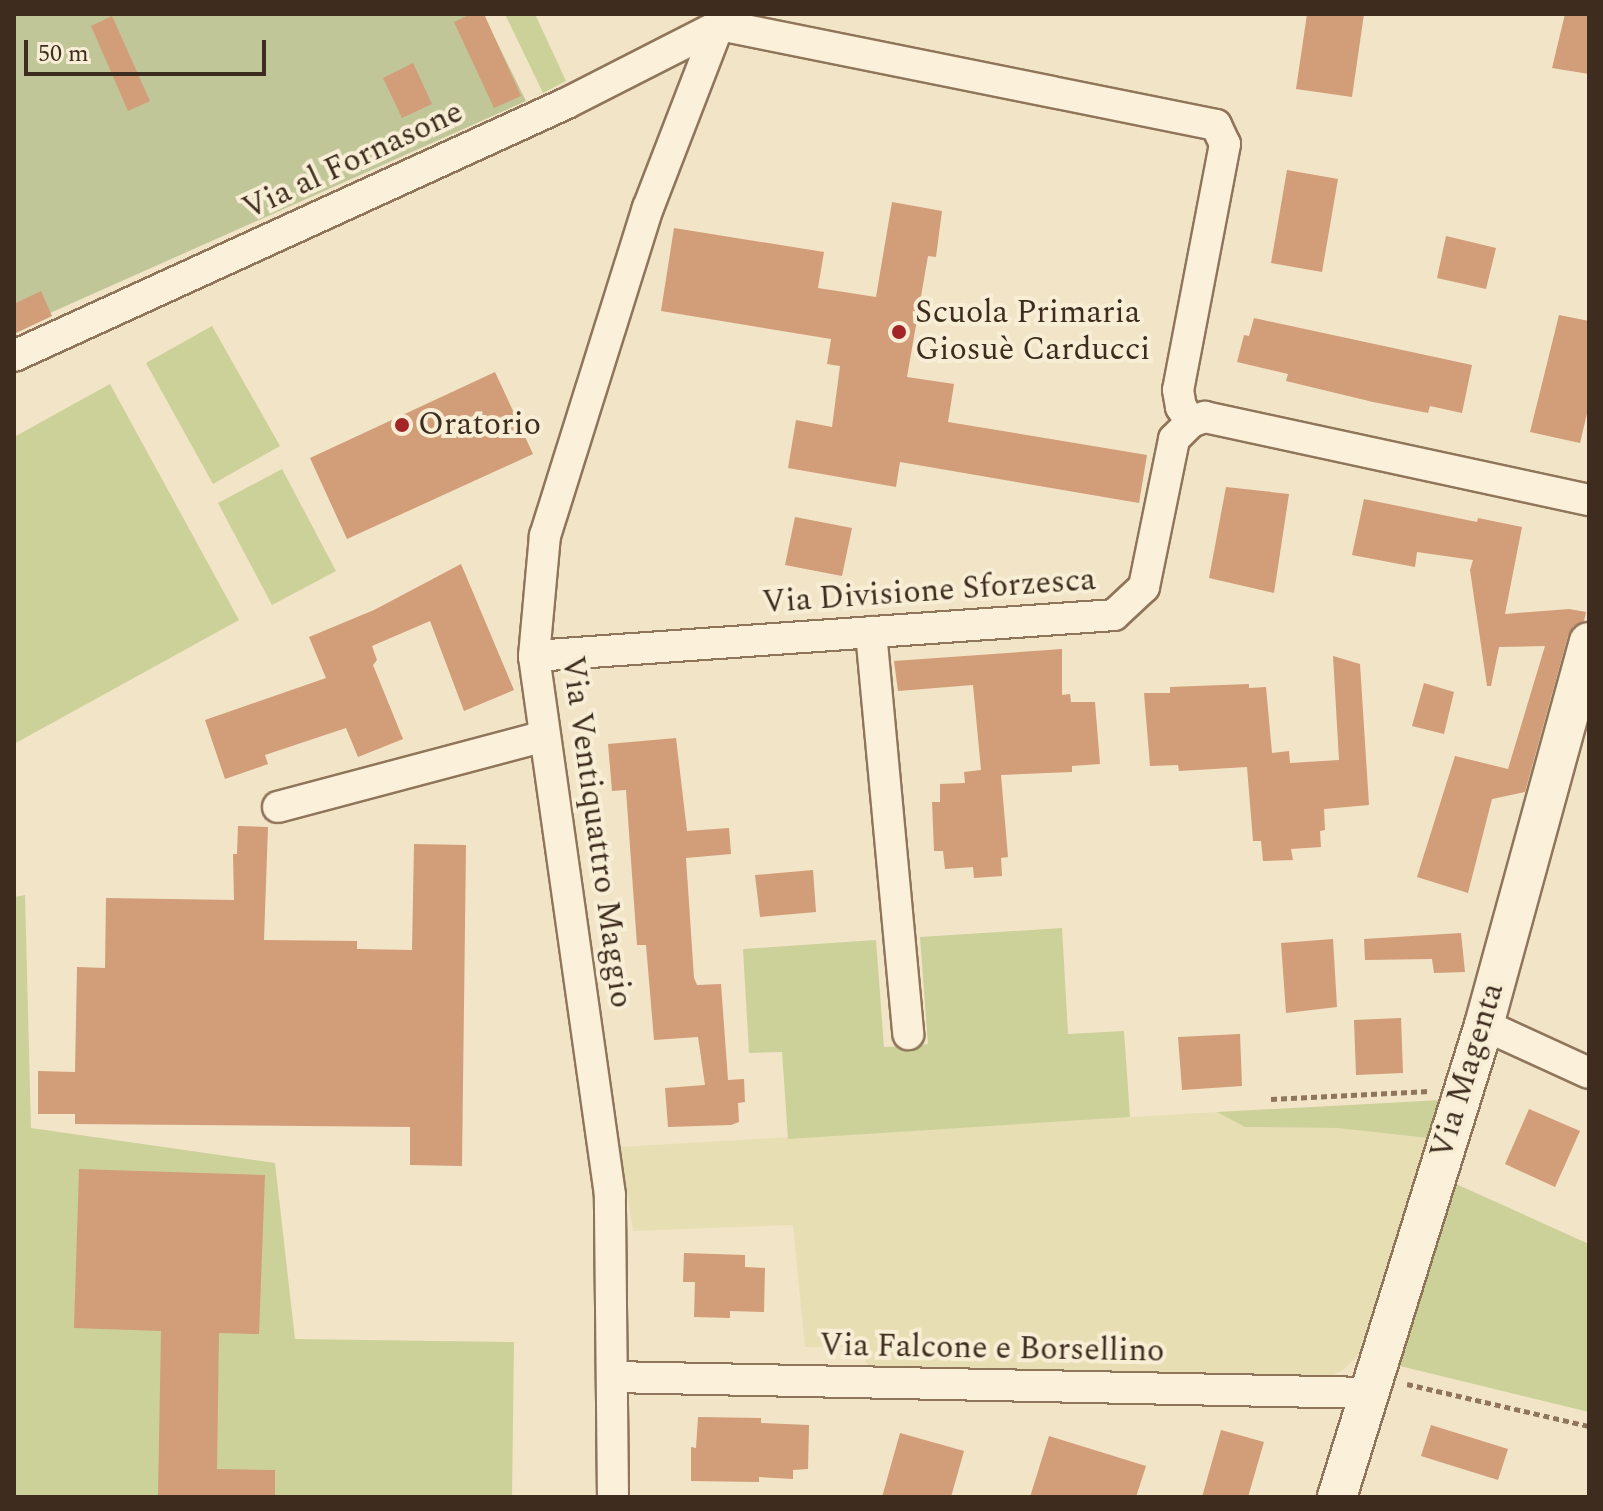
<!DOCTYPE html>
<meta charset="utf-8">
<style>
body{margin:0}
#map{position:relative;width:1603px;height:1511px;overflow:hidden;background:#f2e4c6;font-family:Spectral,serif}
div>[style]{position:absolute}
.farmland>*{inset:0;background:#e8deb3}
.green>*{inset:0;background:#ccd199}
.cemetery>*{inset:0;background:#c1c698}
.building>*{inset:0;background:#d29d79}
.path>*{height:5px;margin-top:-2.5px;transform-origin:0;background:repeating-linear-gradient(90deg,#8f755a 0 6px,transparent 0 10px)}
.roads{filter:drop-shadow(2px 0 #8f755a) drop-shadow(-2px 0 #8f755a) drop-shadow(0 2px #8f755a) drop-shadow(0 -2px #8f755a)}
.minor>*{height:30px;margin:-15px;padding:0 15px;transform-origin:15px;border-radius:15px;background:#fbf1da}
.tertiary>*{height:38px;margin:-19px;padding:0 19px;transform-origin:19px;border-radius:19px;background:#fbf1da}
.dots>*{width:22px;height:22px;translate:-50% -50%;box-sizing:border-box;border:4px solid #f8eed6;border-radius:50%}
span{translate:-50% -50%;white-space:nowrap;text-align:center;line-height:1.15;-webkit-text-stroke:8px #f8eed6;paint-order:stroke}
.street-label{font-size:32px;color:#3e2d1f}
.poi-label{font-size:32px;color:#3e2d1f}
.left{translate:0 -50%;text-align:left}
.frame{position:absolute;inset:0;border:16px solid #3e2d1f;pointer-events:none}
.scale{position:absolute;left:24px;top:40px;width:242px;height:36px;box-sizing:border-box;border:4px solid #3e2d1f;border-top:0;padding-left:10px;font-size:24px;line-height:28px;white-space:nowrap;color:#3e2d1f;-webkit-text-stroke:6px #f8eed6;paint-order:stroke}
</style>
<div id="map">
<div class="farmland">
<div style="clip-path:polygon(1217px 1112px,1245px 1127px,1337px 1128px,1429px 1138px,1362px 1352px,1343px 1370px,1325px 1379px,876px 1380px,858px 1347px,805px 1347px,793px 1225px,633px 1231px,620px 1147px)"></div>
</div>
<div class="green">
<div style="clip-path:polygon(505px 14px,535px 14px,566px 81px,543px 93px)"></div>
<div style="clip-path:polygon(212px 326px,280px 446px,213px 484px,146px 363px)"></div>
<div style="clip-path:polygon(110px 384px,239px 620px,14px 744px,14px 437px)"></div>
<div style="clip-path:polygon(282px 469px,336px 571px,272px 605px,218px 503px)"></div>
<div style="clip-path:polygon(25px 895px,31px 1128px,275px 1163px,295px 1339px,514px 1342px,512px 1497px,14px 1497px,14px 897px)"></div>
<div style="clip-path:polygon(1062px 928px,1068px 1034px,1124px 1031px,1130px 1117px,788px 1139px,782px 1052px,749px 1053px,743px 949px,876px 940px,884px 1047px,912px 1046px,928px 1044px,920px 937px)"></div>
<div style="clip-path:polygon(1442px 1100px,1429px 1138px,1337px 1128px,1245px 1127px,1217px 1112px)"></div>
<div style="clip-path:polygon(1456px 1184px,1589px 1244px,1589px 1412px,1400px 1366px)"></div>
</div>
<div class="cemetery">
<div style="clip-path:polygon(14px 14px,483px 14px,526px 101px,14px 329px)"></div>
</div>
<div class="building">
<div style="clip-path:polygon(471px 14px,484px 14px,521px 96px,494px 108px,454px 22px)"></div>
<div style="clip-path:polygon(1307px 14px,1364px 14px,1352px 97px,1296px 89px)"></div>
<div style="clip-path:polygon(1565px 14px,1589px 14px,1589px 74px,1552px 68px)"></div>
<div style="clip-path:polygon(112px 16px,150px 101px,128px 111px,91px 26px)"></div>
<div style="clip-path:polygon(413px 63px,432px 104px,402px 118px,383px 78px)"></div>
<div style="clip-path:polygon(1287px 170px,1338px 179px,1322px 272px,1271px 263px)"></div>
<div style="clip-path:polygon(892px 202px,942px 211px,936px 257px,928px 256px,907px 377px,954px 384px,948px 422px,1147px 455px,1139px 503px,900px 462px,896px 487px,788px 468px,796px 420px,832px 427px,840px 366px,827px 364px,831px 339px,661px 311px,674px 228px,824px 252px,818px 288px,876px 297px)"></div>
<div style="clip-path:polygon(1446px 236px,1496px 248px,1486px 289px,1437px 278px)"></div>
<div style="clip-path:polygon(41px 291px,52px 316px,14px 334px,14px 304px)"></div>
<div style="clip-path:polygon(1559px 315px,1589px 321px,1589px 405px,1580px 443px,1530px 432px)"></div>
<div style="clip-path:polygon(1254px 318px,1472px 365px,1462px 413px,1430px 406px,1428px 413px,1373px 402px,1286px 381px,1288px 374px,1237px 362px,1244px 335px,1249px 336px)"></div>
<div style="clip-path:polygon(495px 372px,533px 454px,347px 539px,310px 458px)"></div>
<div style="clip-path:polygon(1226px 487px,1289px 494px,1274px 593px,1209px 578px)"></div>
<div style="clip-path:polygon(1364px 499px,1477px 522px,1478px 518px,1522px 527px,1505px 614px,1569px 609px,1586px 612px,1584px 621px,1574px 626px,1568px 636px,1525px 792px,1492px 799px,1468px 893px,1417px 877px,1455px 756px,1508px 769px,1545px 646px,1499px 647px,1491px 686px,1487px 686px,1470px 570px,1473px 560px,1417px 552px,1415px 567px,1352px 555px)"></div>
<div style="clip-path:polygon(795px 517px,852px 528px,842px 576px,785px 565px)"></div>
<div style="clip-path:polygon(461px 564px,514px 690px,464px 711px,430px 621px,372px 646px,377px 660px,373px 665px,403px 739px,358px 757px,346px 728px,265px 755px,268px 764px,225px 779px,205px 720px,326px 678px,309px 637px,374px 610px)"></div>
<div style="clip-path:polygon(1062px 649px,1062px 695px,1070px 694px,1071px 702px,1095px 702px,1100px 764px,1072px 766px,1072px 772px,1001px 775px,1008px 857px,1001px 858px,1002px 876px,974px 878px,973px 867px,945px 869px,943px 851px,934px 851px,932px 802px,940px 802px,940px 784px,965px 783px,964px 772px,981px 770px,973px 685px,898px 691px,894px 661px)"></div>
<div style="clip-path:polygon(1333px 656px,1360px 664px,1369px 805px,1324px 809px,1325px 830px,1320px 831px,1321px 847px,1291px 849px,1293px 860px,1263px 861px,1261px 841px,1253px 841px,1247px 767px,1179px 771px,1178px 765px,1150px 766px,1144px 693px,1170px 693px,1170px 687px,1249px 684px,1249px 688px,1266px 687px,1272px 753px,1289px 751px,1290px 763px,1339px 760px)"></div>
<div style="clip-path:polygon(1424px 683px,1454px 692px,1444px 734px,1412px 726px)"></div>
<div style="clip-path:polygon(676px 738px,687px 831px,729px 828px,731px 854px,686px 858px,694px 978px,697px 985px,721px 984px,728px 1080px,744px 1079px,745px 1102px,738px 1103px,739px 1122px,731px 1125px,668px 1127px,665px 1088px,705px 1085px,698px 1037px,654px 1040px,646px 945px,637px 945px,626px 790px,612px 791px,608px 744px)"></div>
<div style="clip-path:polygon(238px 826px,268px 827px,264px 940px,357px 941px,357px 949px,412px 950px,414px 844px,466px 845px,462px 1166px,410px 1165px,410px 1127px,75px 1124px,75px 1114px,38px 1114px,38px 1071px,75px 1072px,77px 967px,105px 968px,106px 898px,234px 900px,233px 854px,237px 854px)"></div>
<div style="clip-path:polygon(813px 870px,816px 912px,760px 917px,755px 875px)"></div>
<div style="clip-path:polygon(1461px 933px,1465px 972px,1434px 973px,1432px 959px,1365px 960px,1364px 939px)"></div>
<div style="clip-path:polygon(1333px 939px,1337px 1007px,1286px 1013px,1281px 943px)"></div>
<div style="clip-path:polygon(1401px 1018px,1403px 1073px,1356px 1075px,1354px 1020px)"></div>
<div style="clip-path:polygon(1240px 1034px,1242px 1086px,1182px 1090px,1178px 1037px)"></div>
<div style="clip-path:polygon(1529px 1109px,1580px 1131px,1555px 1187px,1505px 1164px)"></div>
<div style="clip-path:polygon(79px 1169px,265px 1175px,259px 1334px,219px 1333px,217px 1469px,275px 1470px,275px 1497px,158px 1497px,161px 1331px,74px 1328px)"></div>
<div style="clip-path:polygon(684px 1253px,745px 1255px,745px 1267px,765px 1268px,764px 1312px,730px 1311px,730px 1318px,694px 1317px,695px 1282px,683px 1282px)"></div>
<div style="clip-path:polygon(698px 1417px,761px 1418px,761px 1423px,809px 1425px,808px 1469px,793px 1470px,793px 1479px,759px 1477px,759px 1482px,691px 1481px,691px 1447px,696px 1448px)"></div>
<div style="clip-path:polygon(1431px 1425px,1508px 1449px,1498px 1480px,1421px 1456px)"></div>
<div style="clip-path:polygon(1221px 1430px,1264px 1442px,1248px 1497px,1202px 1497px)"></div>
<div style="clip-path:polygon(900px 1433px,964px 1451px,951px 1497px,882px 1497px)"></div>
<div style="clip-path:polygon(1049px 1436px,1146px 1466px,1136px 1497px,1030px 1497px)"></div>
</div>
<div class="path">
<div style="left:1271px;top:1099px;width:159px;rotate:-2.9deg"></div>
<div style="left:1407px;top:1384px;width:187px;rotate:13deg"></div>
</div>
<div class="roads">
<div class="minor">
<div style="left:14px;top:356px;width:608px;rotate:-24.58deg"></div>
<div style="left:567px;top:103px;width:172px;rotate:-27deg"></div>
<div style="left:720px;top:25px;width:506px;rotate:11.4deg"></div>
<div style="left:1216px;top:125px;width:21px;rotate:65deg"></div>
<div style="left:1225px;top:144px;width:250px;rotate:100.8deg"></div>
<div style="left:1178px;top:390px;width:17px;rotate:80deg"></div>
<div style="left:1181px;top:407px;width:18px;rotate:56deg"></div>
<div style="left:871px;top:632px;width:404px;rotate:84.7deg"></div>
<div style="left:534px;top:656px;width:581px;rotate:-4.04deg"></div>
<div style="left:1114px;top:615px;width:41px;rotate:-43deg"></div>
<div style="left:1144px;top:587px;width:151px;rotate:-78.5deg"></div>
<div style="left:1174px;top:439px;width:24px;rotate:-45deg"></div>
<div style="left:1191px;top:422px;width:15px;rotate:-20deg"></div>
<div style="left:1205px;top:417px;width:393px;rotate:12.2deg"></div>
<div style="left:278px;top:807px;width:275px;rotate:-14.9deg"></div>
<div style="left:1484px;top:1025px;width:115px;rotate:24.6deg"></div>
<div style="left:612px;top:1377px;width:759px;rotate:1.21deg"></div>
<div style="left:613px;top:1497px;width:302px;rotate:-90.6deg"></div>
<div style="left:610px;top:1195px;width:544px;rotate:-98.03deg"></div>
<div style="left:534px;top:656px;width:121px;rotate:-84.8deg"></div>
<div style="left:545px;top:536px;width:344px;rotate:-72.6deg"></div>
<div style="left:648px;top:208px;width:206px;rotate:-68.9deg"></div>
</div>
<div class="tertiary">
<div style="left:1337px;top:1497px;width:494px;rotate:-72.7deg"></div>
<div style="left:1484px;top:1025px;width:397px;rotate:-74.7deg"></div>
</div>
</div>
<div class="dots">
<div style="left:899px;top:332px;background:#a32528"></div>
<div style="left:402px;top:425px;background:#a32528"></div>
</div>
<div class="street-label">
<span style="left:353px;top:161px;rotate:-25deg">Via al Fornasone</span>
<span style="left:929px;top:592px;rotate:-4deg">Via Divisione Sforzesca</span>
<span style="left:596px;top:832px;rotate:82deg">Via Ventiquattro Maggio</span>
<span style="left:1468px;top:1071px;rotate:-73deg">Via Magenta</span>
<span style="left:992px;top:1349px;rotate:1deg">Via Falcone e Borsellino</span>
</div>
<div class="poi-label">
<span class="left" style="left:915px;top:332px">Scuola Primaria<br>Giosuè Carducci</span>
<span class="left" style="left:418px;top:425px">Oratorio</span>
</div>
<div class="frame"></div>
<div class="scale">50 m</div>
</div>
